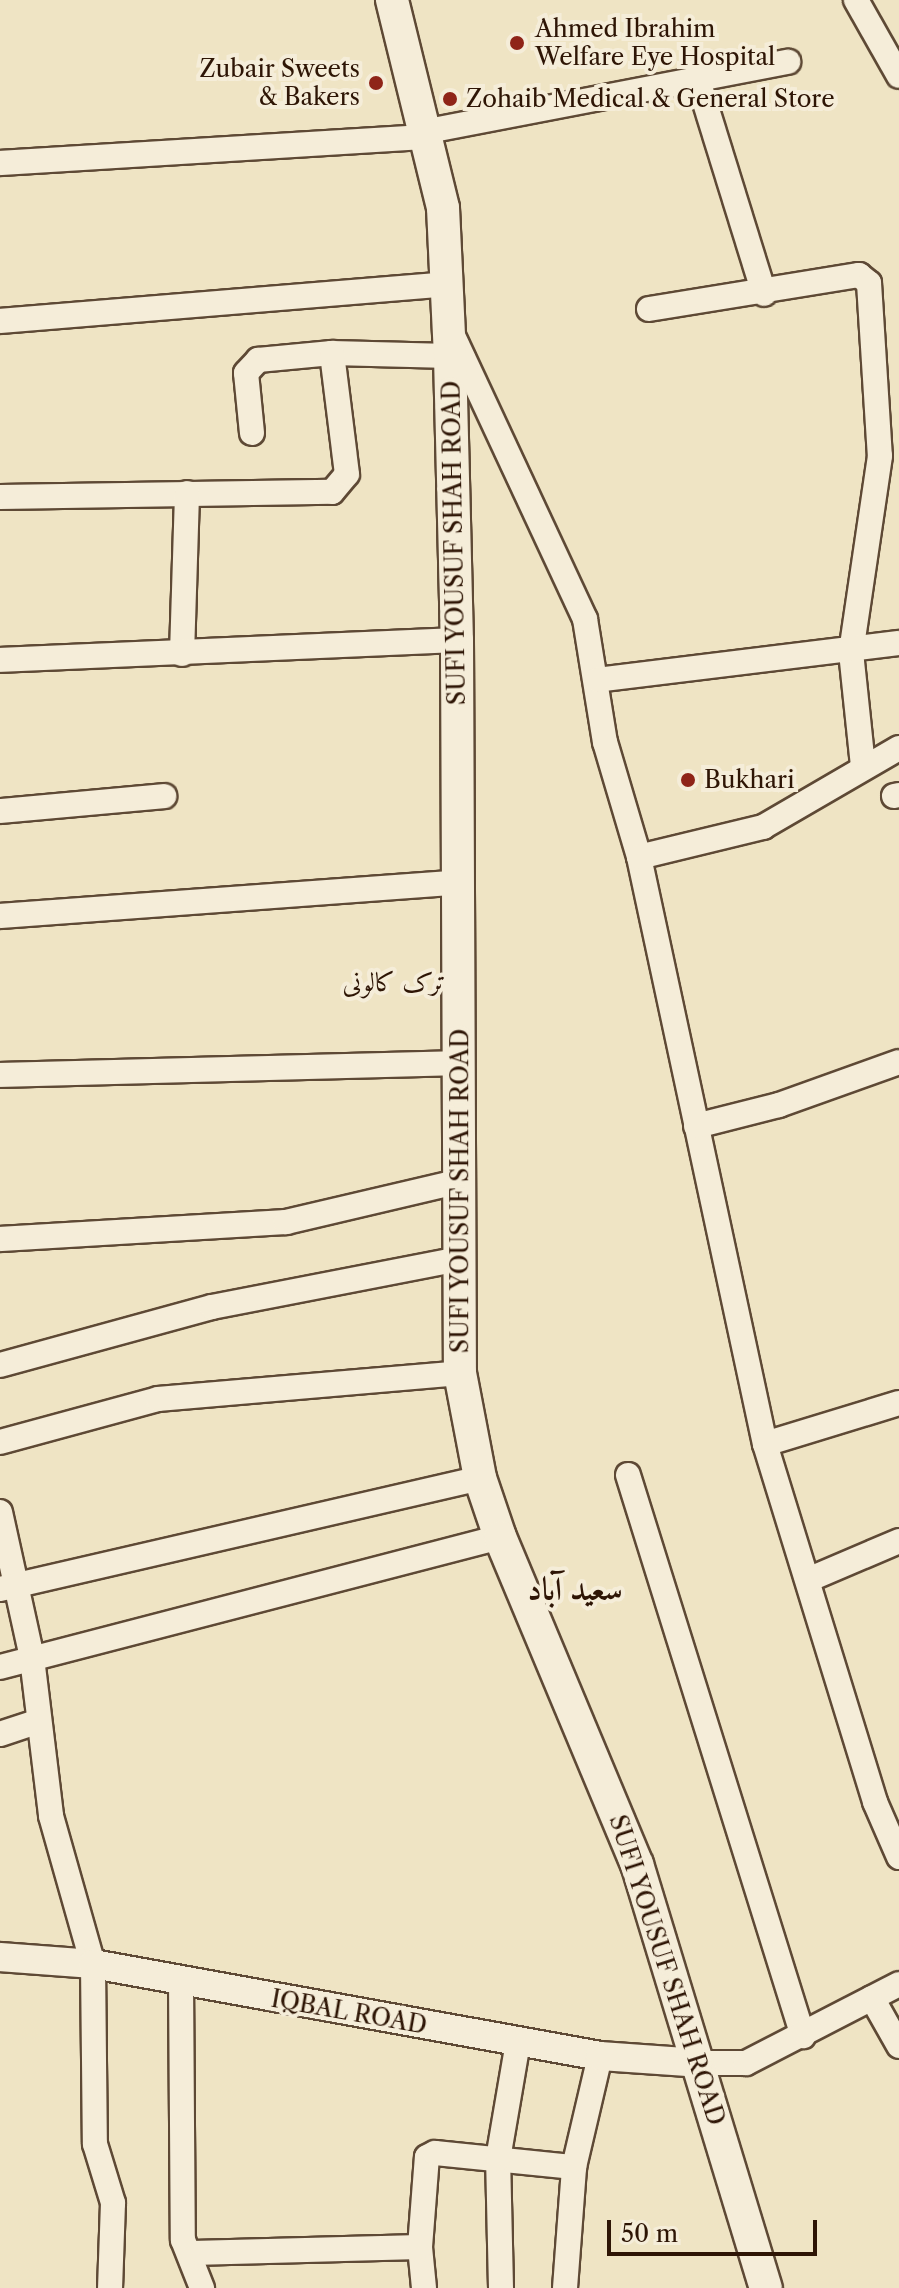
<!DOCTYPE html>
<meta charset="utf-8">
<style>
body{margin:0}
#map{position:relative;width:899px;height:2288px;overflow:hidden;background:#efe4c4;font-family:"Libre Caslon Text",Amiri,serif}
div>[style]{position:absolute}
.roads{filter:drop-shadow(2px 0 #5e4935) drop-shadow(-2px 0 #5e4935) drop-shadow(0 2px #5e4935) drop-shadow(0 -2px #5e4935)}
.minor>*{height:24px;margin:-12px;padding:0 12px;transform-origin:12px;border-radius:12px;background:#f5edd9}
.tertiary>*{height:28px;margin:-14px;padding:0 14px;transform-origin:14px;border-radius:14px;background:#f5edd9}
.secondary>*{height:32px;margin:-16px;padding:0 16px;transform-origin:16px;border-radius:16px;background:#f5edd9}
.dots>*{width:22px;height:22px;translate:-50% -50%;box-sizing:border-box;border:4px solid #f5edd9;border-radius:50%}
span{translate:-50% -50%;white-space:nowrap;text-align:center;line-height:1.15;-webkit-text-stroke:8px #f5edd9;paint-order:stroke}
.poi-label{font-size:24px;color:#2e1505}
.left{translate:0 -50%;text-align:left}
.right{translate:-100% -50%;text-align:right}
.street-label{font-size:24px;color:#2e1505}
.neighbourhood-label{font-size:26px;color:#2e1505}
.district-label{font-size:32px;color:#2e1505;font-weight:700}
.scale{position:absolute;left:607px;top:2220px;width:210px;height:36px;box-sizing:border-box;border:4px solid #2e1505;border-top:0;padding-left:10px;font-size:24px;line-height:28px;white-space:nowrap;color:#2e1505;-webkit-text-stroke:6px #f5edd9;paint-order:stroke}
</style>
<div id="map">
<div class="roads">
<div class="minor">
<div style="left:856px;top:0;width:87px;rotate:60.5deg"></div>
<div style="left:697px;top:77px;width:227px;rotate:72.8deg"></div>
<div style="left:423px;top:132px;width:372px;rotate:-10.9deg"></div>
<div style="left:0;top:163px;width:425px;rotate:-3.5deg"></div>
<div style="left:649px;top:309px;width:213px;rotate:-9.2deg"></div>
<div style="left:859px;top:275px;width:13px;rotate:39deg"></div>
<div style="left:869px;top:283px;width:173px;rotate:86.4deg"></div>
<div style="left:880px;top:456px;width:198px;rotate:98.4deg"></div>
<div style="left:851px;top:652px;width:116px;rotate:84deg"></div>
<div style="left:0;top:321px;width:448px;rotate:-4.7deg"></div>
<div style="left:454px;top:338px;width:310px;rotate:65deg"></div>
<div style="left:585px;top:619px;width:125px;rotate:80.8deg"></div>
<div style="left:605px;top:742px;width:120px;rotate:73.5deg"></div>
<div style="left:639px;top:857px;width:600px;rotate:77.89deg"></div>
<div style="left:765px;top:1444px;width:375px;rotate:72.9deg"></div>
<div style="left:875px;top:1802px;width:60px;rotate:66.4deg"></div>
<div style="left:252px;top:433px;width:60px;rotate:-95.7deg"></div>
<div style="left:246px;top:373px;width:18px;rotate:-47deg"></div>
<div style="left:258px;top:360px;width:74px;rotate:-5.4deg"></div>
<div style="left:332px;top:353px;width:118px;rotate:1.5deg"></div>
<div style="left:0;top:497px;width:332px;rotate:-0.9deg"></div>
<div style="left:332px;top:492px;width:23px;rotate:-50deg"></div>
<div style="left:347px;top:474px;width:122px;rotate:-97.1deg"></div>
<div style="left:182px;top:654px;width:161px;rotate:-88.2deg"></div>
<div style="left:0;top:660px;width:457px;rotate:-2.5deg"></div>
<div style="left:597px;top:680px;width:304px;rotate:-7deg"></div>
<div style="left:894px;top:796px;width:5px;rotate:-11deg"></div>
<div style="left:0;top:811px;width:165px;rotate:-5.2deg"></div>
<div style="left:639px;top:857px;width:128px;rotate:-13.6deg"></div>
<div style="left:763px;top:827px;width:157px;rotate:-30.2deg"></div>
<div style="left:0;top:916px;width:460px;rotate:-4.2deg"></div>
<div style="left:0;top:1075px;width:460px;rotate:-1.5deg"></div>
<div style="left:696px;top:1126px;width:86px;rotate:-14.2deg"></div>
<div style="left:779px;top:1105px;width:127px;rotate:-19.7deg"></div>
<div style="left:0;top:1239px;width:287px;rotate:-3.4deg"></div>
<div style="left:286px;top:1222px;width:180px;rotate:-13.2deg"></div>
<div style="left:0;top:1365px;width:220px;rotate:-15.3deg"></div>
<div style="left:212px;top:1307px;width:253px;rotate:-11deg"></div>
<div style="left:0;top:1442px;width:164px;rotate:-15.2deg"></div>
<div style="left:158px;top:1399px;width:303px;rotate:-4.9deg"></div>
<div style="left:765px;top:1444px;width:140px;rotate:-17deg"></div>
<div style="left:628px;top:1475px;width:588px;rotate:72.68deg"></div>
<div style="left:0;top:1512px;width:149px;rotate:77.6deg"></div>
<div style="left:32px;top:1658px;width:159px;rotate:83.1deg"></div>
<div style="left:51px;top:1816px;width:154px;rotate:74.2deg"></div>
<div style="left:93px;top:1964px;width:180px;rotate:89.4deg"></div>
<div style="left:95px;top:2144px;width:62px;rotate:73deg"></div>
<div style="left:113px;top:2203px;width:85px;rotate:92deg"></div>
<div style="left:810px;top:1579px;width:97px;rotate:-23.1deg"></div>
<div style="left:0;top:1589px;width:493px;rotate:-13deg"></div>
<div style="left:0;top:1667px;width:517px;rotate:-14.57deg"></div>
<div style="left:0;top:1734px;width:41px;rotate:-18.4deg"></div>
<div style="left:181px;top:1980px;width:260px;rotate:89.6deg"></div>
<div style="left:183px;top:2240px;width:52px;rotate:68.4deg"></div>
<div style="left:872px;top:1998px;width:55px;rotate:60.6deg"></div>
<div style="left:699px;top:2063px;width:47px"></div>
<div style="left:746px;top:2063px;width:172px;rotate:-27.3deg"></div>
<div style="left:192px;top:2253px;width:228px;rotate:-1.5deg"></div>
<div style="left:424px;top:2288px;width:41px;rotate:-95.6deg"></div>
<div style="left:420px;top:2247px;width:90px;rotate:-85.6deg"></div>
<div style="left:427px;top:2157px;width:9px;rotate:-27deg"></div>
<div style="left:435px;top:2153px;width:140px;rotate:5.8deg"></div>
<div style="left:501px;top:2288px;width:129px;rotate:-91.3deg"></div>
<div style="left:498px;top:2159px;width:119px;rotate:-80.3deg"></div>
<div style="left:565px;top:2288px;width:121px;rotate:-85.7deg"></div>
<div style="left:574px;top:2167px;width:114px;rotate:-76.8deg"></div>
</div>
<div class="tertiary">
<div style="left:0;top:1957px;width:93px;rotate:4.3deg"></div>
<div style="left:93px;top:1964px;width:515px;rotate:10.28deg"></div>
<div style="left:600px;top:2056px;width:99px;rotate:4deg"></div>
</div>
<div class="secondary">
<div style="left:392px;top:0;width:214px;rotate:76.2deg"></div>
<div style="left:443px;top:208px;width:148px;rotate:87.3deg"></div>
<div style="left:450px;top:356px;width:284px;rotate:88.6deg"></div>
<div style="left:457px;top:640px;width:733px;rotate:89.77deg"></div>
<div style="left:460px;top:1373px;width:107px;rotate:79.2deg"></div>
<div style="left:480px;top:1478px;width:62px;rotate:71.3deg"></div>
<div style="left:500px;top:1537px;width:355px;rotate:67.3deg"></div>
<div style="left:637px;top:1864px;width:443px;rotate:73.1deg"></div>
</div>
</div>
<div class="dots">
<div style="left:517px;top:43px;background:#8f2418"></div>
<div style="left:376px;top:83px;background:#8f2418"></div>
<div style="left:450px;top:99px;background:#8f2418"></div>
<div style="left:688px;top:780px;background:#8f2418"></div>
</div>
<div class="poi-label">
<span class="left" style="left:535px;top:43px">Ahmed Ibrahim<br>Welfare Eye Hospital</span>
<span class="right" style="left:360px;top:83px">Zubair Sweets<br>&amp; Bakers</span>
<span class="left" style="left:466px;top:99px">Zohaib Medical &amp; General Store</span>
<span class="left" style="left:704px;top:780px">Bukhari</span>
</div>
<div class="street-label">
<span style="left:454px;top:543px;rotate:-91deg">SUFI YOUSUF SHAH ROAD</span>
<span style="left:460px;top:1191px;rotate:-90deg">SUFI YOUSUF SHAH ROAD</span>
<span style="left:667px;top:1970px;rotate:72deg">SUFI YOUSUF SHAH ROAD</span>
<span style="left:349px;top:2012px;rotate:10deg">IQBAL ROAD</span>
</div>
<div class="neighbourhood-label">
<span style="left:394px;top:983px">ترک کالونی</span>
</div>
<div class="district-label">
<span style="left:575px;top:1589px">سعید آباد</span>
</div>
<div class="scale">50 m</div>
</div>
